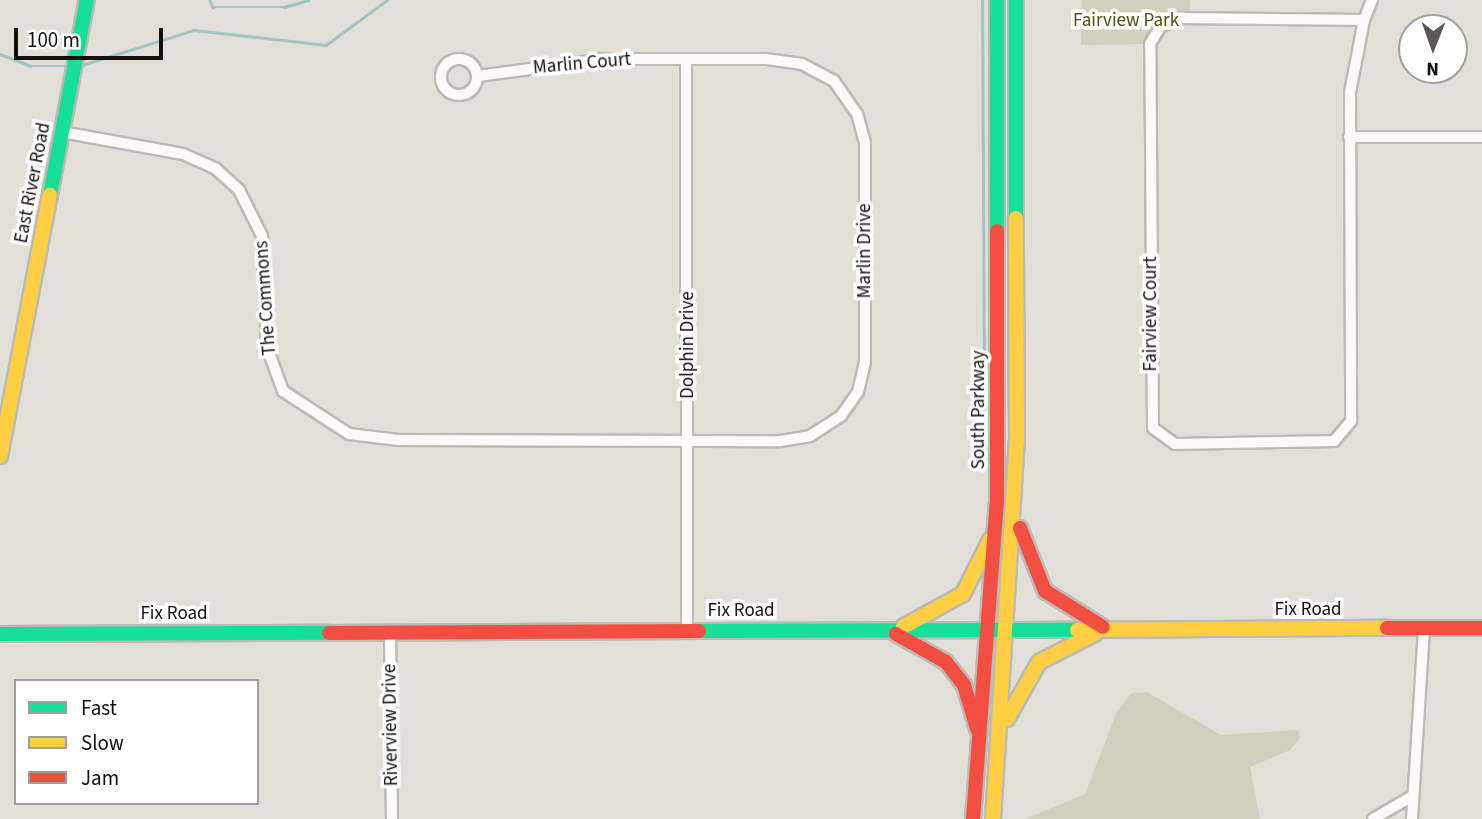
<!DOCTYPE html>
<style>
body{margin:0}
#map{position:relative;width:1482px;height:819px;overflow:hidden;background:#e2ded8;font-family:"Source Sans 3",sans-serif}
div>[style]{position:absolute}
.green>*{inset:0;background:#d0d0be}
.stream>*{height:2.5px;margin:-1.25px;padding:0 1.25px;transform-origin:1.25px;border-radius:1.25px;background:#a2c5c3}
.roads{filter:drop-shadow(2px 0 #bdbab5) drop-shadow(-2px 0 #bdbab5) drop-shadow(0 2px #bdbab5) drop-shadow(0 -2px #bdbab5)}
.street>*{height:10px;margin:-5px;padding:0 5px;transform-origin:5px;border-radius:5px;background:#fbfaf9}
.street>.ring{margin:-5px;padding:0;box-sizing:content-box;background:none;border:10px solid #fbfaf9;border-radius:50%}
.fast>*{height:14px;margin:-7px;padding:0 7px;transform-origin:7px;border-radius:7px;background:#16e098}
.slow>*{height:14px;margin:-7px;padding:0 7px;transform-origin:7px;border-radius:7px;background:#ffcf43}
.jam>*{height:14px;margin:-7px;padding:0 7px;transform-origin:7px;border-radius:7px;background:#f24e42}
span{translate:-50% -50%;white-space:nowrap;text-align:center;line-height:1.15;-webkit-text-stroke:7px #fff;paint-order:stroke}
.park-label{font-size:19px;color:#50510e}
.street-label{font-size:19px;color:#120f0c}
.legend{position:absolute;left:14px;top:679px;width:245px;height:126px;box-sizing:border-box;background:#fff;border:2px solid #a09f9e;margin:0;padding:9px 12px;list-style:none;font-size:21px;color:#120f0c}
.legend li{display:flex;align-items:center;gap:14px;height:35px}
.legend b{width:35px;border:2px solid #a09f9e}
.north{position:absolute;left:1398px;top:14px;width:70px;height:70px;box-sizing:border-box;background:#fff;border:2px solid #a09f9e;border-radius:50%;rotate:181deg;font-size:19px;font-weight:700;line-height:28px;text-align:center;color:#120f0c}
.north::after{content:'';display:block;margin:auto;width:24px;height:32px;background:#5b5753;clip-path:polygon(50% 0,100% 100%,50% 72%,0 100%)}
.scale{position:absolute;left:14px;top:28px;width:149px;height:32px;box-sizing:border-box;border:4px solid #120f0c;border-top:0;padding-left:9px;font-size:21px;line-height:24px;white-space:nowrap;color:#120f0c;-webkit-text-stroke:5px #fff;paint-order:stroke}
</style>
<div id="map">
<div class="green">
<div style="clip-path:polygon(1082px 0,1190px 0,1190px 11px,1156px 20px,1144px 44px,1081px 45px)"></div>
<div style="clip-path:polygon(1147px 692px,1221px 735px,1298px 730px,1300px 738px,1290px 750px,1250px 767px,1260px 819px,1025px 819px,1085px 794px,1117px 711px,1132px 693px)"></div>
</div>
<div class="stream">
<div style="left:210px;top:0;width:8px;rotate:67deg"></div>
<div style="left:213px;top:7px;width:71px"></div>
<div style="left:284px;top:7px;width:25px;rotate:-16deg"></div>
<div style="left:0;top:54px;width:33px;rotate:21deg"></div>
<div style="left:31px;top:66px;width:38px"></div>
<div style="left:79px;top:66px;width:121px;rotate:-17.4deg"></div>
<div style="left:194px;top:30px;width:133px;rotate:6.5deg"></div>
<div style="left:326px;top:45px;width:76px;rotate:-36.4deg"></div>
<div style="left:976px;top:464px;width:86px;rotate:-84.7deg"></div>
<div style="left:984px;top:378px;width:378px;rotate:-90.3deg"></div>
</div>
<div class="roads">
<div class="street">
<div style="left:1181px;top:18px;width:183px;rotate:0.6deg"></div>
<div style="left:1364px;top:20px;width:74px;rotate:100.9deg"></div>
<div style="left:1350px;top:93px;width:328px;rotate:89.8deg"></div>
<div style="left:1351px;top:421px;width:26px;rotate:130deg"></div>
<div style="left:1334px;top:441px;width:159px;rotate:178.9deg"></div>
<div style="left:1175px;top:444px;width:27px;rotate:-144deg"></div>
<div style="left:1153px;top:428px;width:384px;rotate:-90.4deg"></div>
<div style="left:1150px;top:44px;width:21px;rotate:-59deg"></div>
<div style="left:1161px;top:26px;width:22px;rotate:-22deg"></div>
<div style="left:1364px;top:20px;width:22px;rotate:-68deg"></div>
<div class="ring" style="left:441px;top:59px;width:26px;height:26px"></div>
<div style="left:686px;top:59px;width:572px;rotate:89.9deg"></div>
<div style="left:62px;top:132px;width:123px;rotate:10.3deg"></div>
<div style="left:183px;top:154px;width:36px;rotate:24deg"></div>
<div style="left:216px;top:169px;width:31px;rotate:42deg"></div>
<div style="left:239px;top:190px;width:51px;rotate:63.4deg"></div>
<div style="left:262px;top:236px;width:111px;rotate:87.4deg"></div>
<div style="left:267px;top:347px;width:47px;rotate:70deg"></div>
<div style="left:283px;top:391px;width:79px;rotate:33.1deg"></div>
<div style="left:349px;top:434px;width:50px;rotate:6.8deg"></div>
<div style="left:399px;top:440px;width:381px;rotate:0.2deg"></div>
<div style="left:780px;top:441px;width:30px;rotate:-9deg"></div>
<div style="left:810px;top:436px;width:37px;rotate:-33deg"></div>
<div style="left:841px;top:416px;width:29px;rotate:-55deg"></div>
<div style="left:858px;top:392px;width:31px;rotate:-77deg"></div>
<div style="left:865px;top:362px;width:219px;rotate:-90deg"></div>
<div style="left:865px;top:143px;width:30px;rotate:-105deg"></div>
<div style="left:857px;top:114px;width:40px;rotate:-124.9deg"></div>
<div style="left:834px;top:81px;width:36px;rotate:-152deg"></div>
<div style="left:802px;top:64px;width:37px;rotate:-172deg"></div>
<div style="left:765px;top:59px;width:161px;rotate:180deg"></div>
<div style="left:604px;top:59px;width:127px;rotate:172.3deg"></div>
<div style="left:1349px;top:137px;width:133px"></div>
<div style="left:390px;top:631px;width:188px;rotate:89.4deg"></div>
<div style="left:1373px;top:819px;width:44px;rotate:-30.1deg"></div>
<div style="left:1412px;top:819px;width:190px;rotate:-86.4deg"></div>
</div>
<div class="fast">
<div style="left:997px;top:0;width:231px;rotate:90deg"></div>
<div style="left:1016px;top:0;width:218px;rotate:90deg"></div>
<div style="left:50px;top:195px;width:198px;rotate:-79.3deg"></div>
<div style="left:699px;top:631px;width:378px;rotate:-0.2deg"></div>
<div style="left:0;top:634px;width:329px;rotate:-0.2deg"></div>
</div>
<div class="slow">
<div style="left:0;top:456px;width:266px;rotate:-79.2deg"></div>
<div style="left:903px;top:627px;width:68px;rotate:-28.8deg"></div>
<div style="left:963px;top:594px;width:60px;rotate:-63.4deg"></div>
<div style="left:1077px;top:630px;width:310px;rotate:-0.4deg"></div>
<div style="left:1007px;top:719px;width:65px;rotate:-60.7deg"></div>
<div style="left:1039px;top:662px;width:64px;rotate:-27deg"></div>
<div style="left:993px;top:819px;width:381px;rotate:-86.4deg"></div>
<div style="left:1017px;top:439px;width:221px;rotate:-90.3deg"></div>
</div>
<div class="jam">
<div style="left:1020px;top:528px;width:68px;rotate:68.4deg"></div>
<div style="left:1045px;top:591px;width:68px;rotate:31.8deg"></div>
<div style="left:1387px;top:628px;width:95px"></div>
<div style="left:329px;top:633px;width:370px;rotate:-0.3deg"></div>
<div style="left:896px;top:634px;width:57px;rotate:29.2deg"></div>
<div style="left:946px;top:662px;width:29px;rotate:52deg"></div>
<div style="left:964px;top:685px;width:46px;rotate:73.5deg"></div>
<div style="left:973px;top:819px;width:317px;rotate:-85.7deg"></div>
<div style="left:997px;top:503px;width:272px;rotate:-90deg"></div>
</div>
</div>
<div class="park-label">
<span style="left:1126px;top:21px">Fairview Park</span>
</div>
<div class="street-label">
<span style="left:582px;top:64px;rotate:-5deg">Marlin Court</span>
<span style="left:33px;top:183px;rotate:-79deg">East River Road</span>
<span style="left:865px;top:251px;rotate:-90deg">Marlin Drive</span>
<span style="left:266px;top:298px;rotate:-94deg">The Commons</span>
<span style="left:1151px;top:314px;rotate:-90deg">Fairview Court</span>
<span style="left:688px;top:345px;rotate:-90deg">Dolphin Drive</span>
<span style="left:979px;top:410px;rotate:-90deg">South Parkway</span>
<span style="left:1308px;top:610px">Fix Road</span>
<span style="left:741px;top:611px">Fix Road</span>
<span style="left:174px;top:614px">Fix Road</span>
<span style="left:391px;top:725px;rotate:-91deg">Riverview Drive</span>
</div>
<ul class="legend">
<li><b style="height:9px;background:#16e098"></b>Fast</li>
<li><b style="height:9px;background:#ffcf43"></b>Slow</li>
<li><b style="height:9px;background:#f24e42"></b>Jam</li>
</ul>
<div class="north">N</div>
<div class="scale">100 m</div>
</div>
